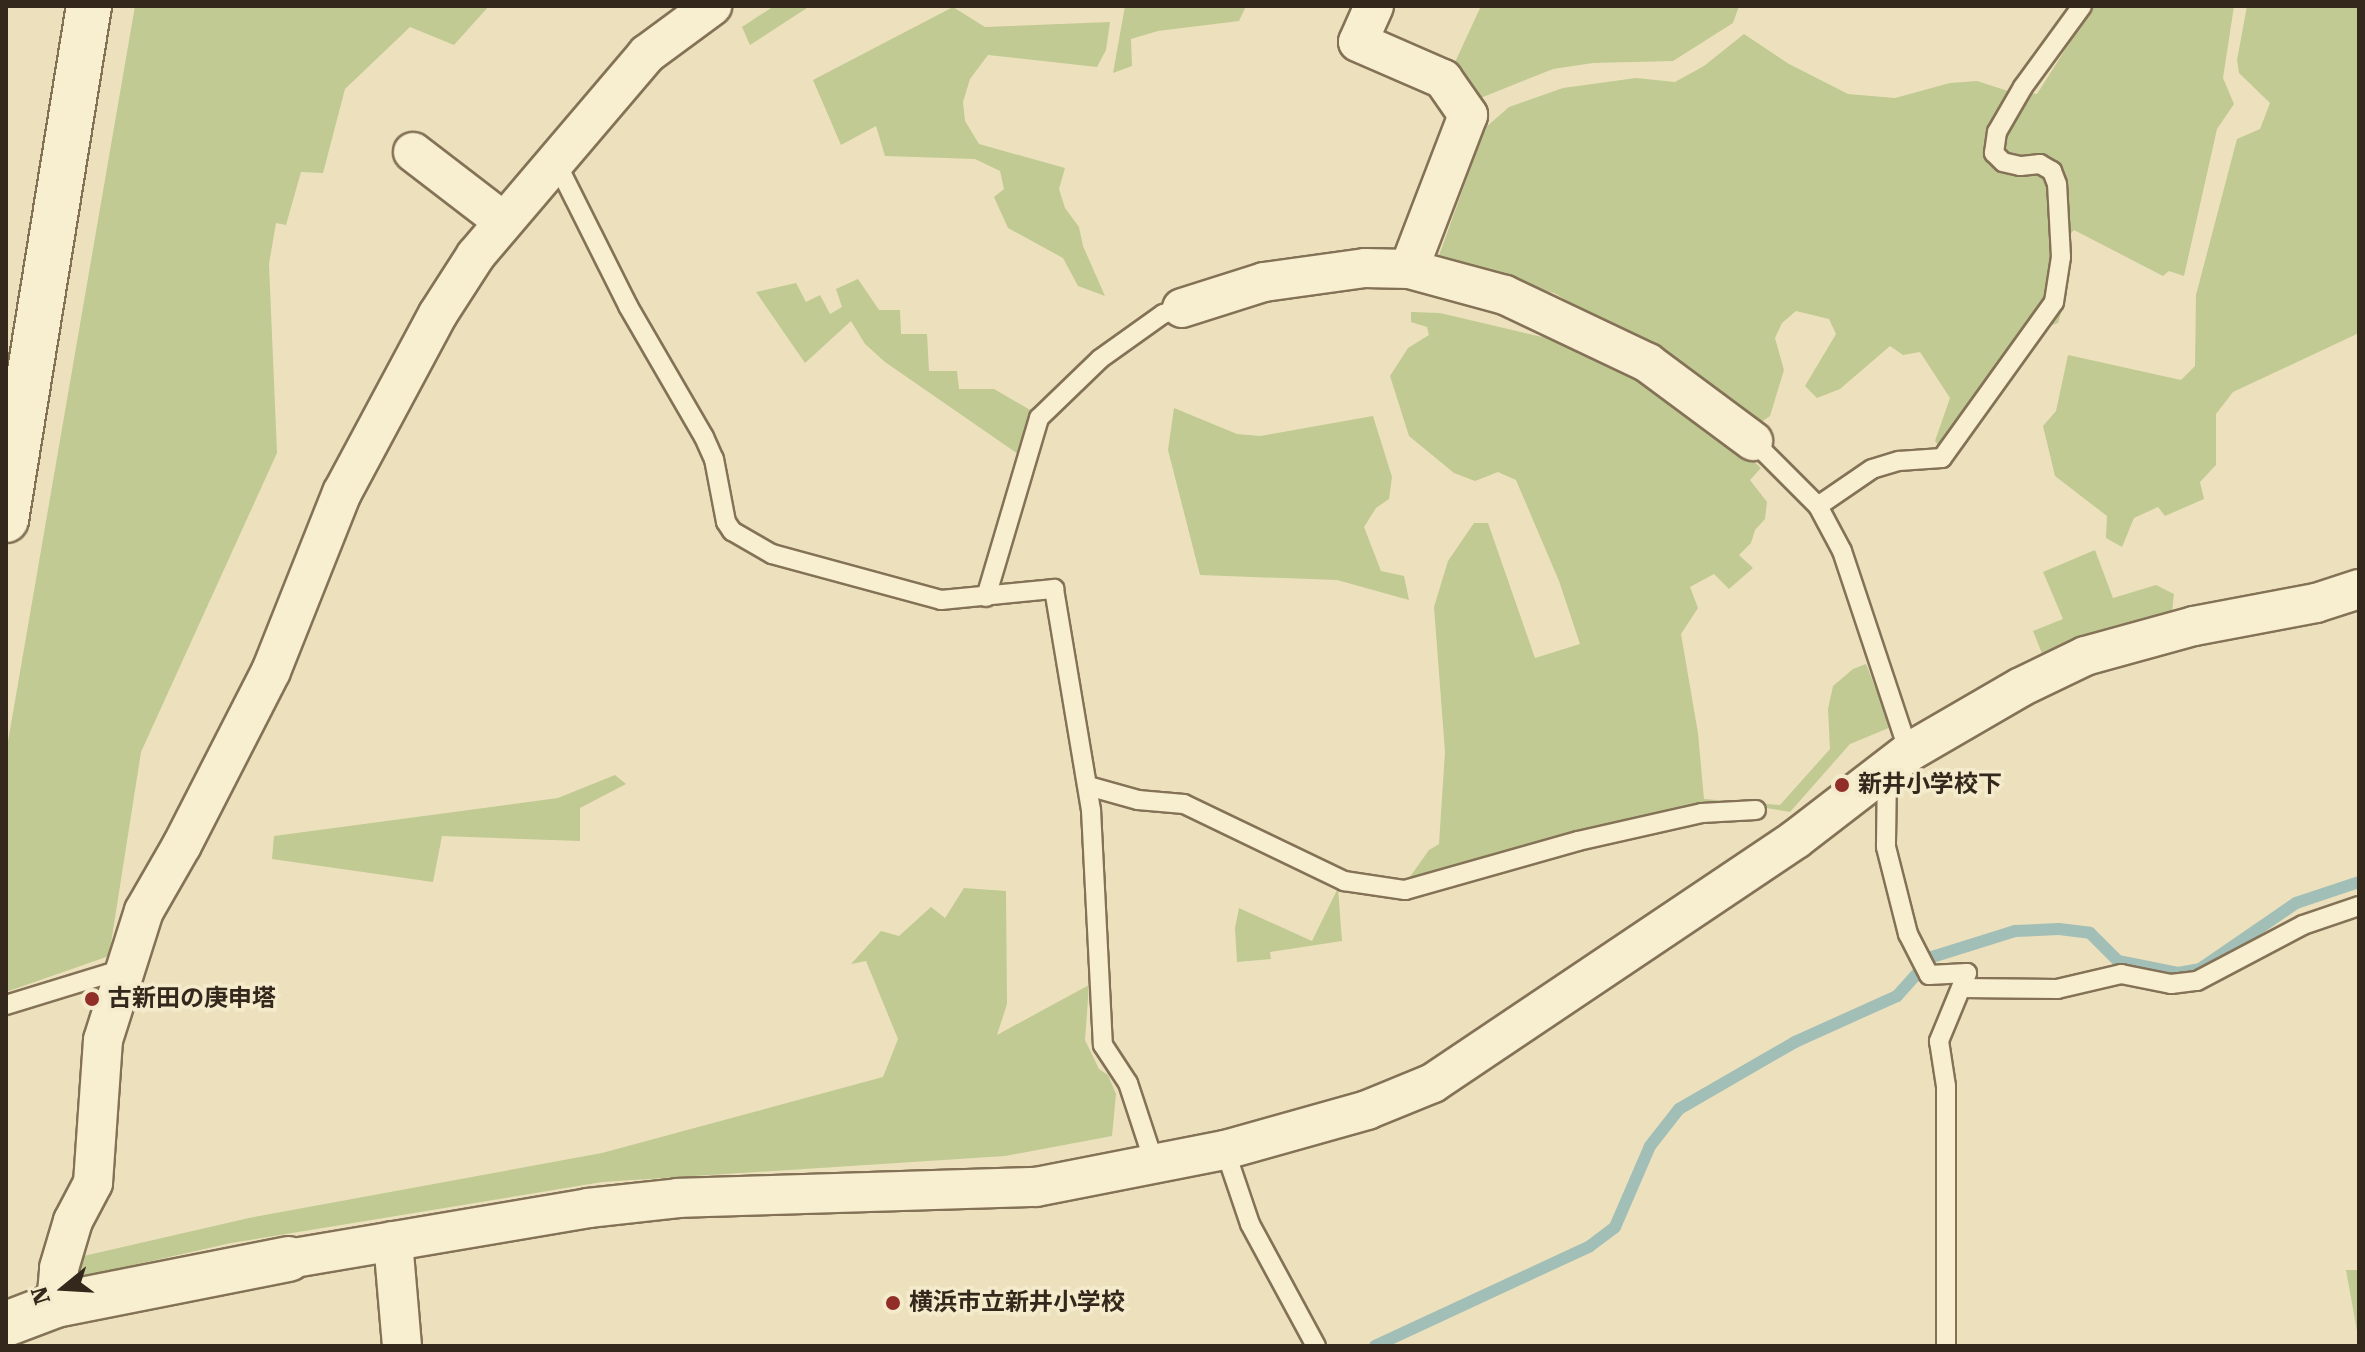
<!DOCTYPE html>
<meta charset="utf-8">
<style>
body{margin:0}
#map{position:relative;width:2365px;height:1352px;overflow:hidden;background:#ede1bd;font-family:"Roboto Serif","Noto Sans JP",serif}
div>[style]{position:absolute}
.green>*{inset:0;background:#c0ca92}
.stream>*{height:12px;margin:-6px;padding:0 6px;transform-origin:6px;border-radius:6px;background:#a1beb7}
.roads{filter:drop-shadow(2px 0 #847257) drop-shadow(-2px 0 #847257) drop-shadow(0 2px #847257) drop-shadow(0 -2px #847257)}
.lane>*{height:18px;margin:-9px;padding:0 9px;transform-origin:9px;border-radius:9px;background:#f8eed0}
.street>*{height:38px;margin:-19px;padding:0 19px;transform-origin:19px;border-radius:19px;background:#f8eed0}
.secondary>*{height:44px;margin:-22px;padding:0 22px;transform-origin:22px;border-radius:22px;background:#f8eed0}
.dots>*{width:22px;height:22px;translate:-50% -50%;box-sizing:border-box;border:4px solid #f4ebcc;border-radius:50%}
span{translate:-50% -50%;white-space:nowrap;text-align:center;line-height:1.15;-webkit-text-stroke:7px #f4ebcc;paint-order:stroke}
.poi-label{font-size:24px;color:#33281b;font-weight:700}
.left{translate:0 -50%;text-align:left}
.frame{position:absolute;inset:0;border:8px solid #33281b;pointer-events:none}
.north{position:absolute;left:24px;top:1248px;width:80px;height:80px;-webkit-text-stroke:6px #f4ebcc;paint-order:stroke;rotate:252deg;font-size:22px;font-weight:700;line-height:32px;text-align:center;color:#33281b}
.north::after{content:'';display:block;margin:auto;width:28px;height:36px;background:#33281b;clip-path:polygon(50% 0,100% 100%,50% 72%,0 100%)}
</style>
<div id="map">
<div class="green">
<div style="clip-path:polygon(135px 6px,489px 6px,454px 45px,410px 27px,345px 89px,323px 173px,301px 172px,286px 225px,276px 223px,269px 264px,277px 453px,141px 752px,109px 956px,6px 992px,6px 753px)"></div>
<div style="clip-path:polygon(774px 6px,810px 6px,750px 45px,742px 27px)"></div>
<div style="clip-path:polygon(1125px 6px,1246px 6px,1239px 21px,1158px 31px,1131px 39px,1132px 66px,1113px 73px)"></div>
<div style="clip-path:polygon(1481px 6px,1739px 6px,1733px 23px,1673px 61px,1593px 63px,1553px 69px,1473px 101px,1450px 73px)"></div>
<div style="clip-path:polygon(2093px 6px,2234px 6px,2223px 78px,2234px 104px,2217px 129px,2184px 276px,2169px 271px,2163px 276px,2074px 230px,2067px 238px,2067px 293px,2058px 323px,2027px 333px,1940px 448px,1935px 441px,1950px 398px,1920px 352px,1903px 355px,1890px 346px,1840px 389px,1817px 398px,1805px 386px,1836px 334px,1829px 319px,1796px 311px,1782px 323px,1775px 338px,1784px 370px,1770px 416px,1757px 425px,1644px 346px,1554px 293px,1437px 261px,1485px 128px,1509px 107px,1563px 88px,1636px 78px,1675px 82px,1704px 66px,1744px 34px,1789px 64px,1848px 94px,1895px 98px,1950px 83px,1977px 81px,2011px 92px,2037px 94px)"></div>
<div style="clip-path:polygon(2247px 6px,2359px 6px,2359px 333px,2233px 392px,2216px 414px,2216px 465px,2200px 482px,2204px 499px,2165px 516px,2158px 507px,2134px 518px,2122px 547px,2106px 538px,2107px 516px,2055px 476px,2043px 426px,2056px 411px,2068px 355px,2181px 380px,2195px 366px,2196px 295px,2237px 139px,2260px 129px,2270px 103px,2239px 73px,2237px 60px)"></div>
<div style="clip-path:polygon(953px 7px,985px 27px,1110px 22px,1106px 50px,1097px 67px,988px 55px,970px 79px,963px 102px,965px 121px,979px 144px,1065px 168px,1059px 189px,1065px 208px,1079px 227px,1083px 246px,1105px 296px,1078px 286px,1063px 258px,1008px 228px,994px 197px,1004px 189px,1000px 171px,975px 159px,885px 156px,876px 126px,841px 145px,813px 80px)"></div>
<div style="clip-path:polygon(858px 279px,879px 310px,900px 310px,901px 334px,927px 334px,929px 371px,957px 371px,959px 389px,994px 389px,1037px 414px,1018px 454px,885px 362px,865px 344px,851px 321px,805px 363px,756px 292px,796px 283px,806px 302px,820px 295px,830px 314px,842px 307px,836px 289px)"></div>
<div style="clip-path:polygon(1411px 312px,1440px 313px,1598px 350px,1711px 422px,1761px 468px,1750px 480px,1767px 502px,1765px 519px,1755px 530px,1751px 543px,1739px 555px,1753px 568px,1729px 589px,1714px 574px,1690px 587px,1698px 608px,1681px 634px,1698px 733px,1704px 799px,1780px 805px,1830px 749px,1828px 709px,1833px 686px,1853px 669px,1866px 664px,1891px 727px,1850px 744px,1790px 812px,1754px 806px,1407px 881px,1429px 850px,1439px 844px,1445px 752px,1434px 607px,1448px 561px,1474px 523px,1488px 523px,1535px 658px,1580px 644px,1559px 581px,1516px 480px,1498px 472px,1475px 481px,1454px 473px,1409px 436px,1390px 376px,1408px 348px,1429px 335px,1427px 327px,1411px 322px)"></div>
<div style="clip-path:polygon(1174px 408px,1237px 434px,1260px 436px,1373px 416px,1392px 477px,1389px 499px,1376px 508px,1364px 527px,1381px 571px,1404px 576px,1409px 600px,1337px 580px,1200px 575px,1168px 450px)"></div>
<div style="clip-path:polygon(2095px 550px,2113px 598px,2156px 585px,2174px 594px,2172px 613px,2115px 627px,2043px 656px,2033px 631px,2063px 619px,2043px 572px)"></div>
<div style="clip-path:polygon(615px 775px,626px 784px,580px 808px,580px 841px,442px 836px,433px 882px,272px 859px,274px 836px,558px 798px)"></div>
<div style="clip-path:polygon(964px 888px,1006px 891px,1007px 1004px,997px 1035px,1089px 985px,1085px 1040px,1099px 1069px,1108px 1075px,1116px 1094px,1112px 1136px,1005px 1156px,602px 1182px,231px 1243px,85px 1276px,75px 1258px,249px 1218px,602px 1153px,883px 1077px,898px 1039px,866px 961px,851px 964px,881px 931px,899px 936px,931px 907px,945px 918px)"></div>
<div style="clip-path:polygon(1338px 888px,1342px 941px,1270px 952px,1271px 959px,1237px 962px,1235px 928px,1239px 908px,1312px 941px)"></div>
<div style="clip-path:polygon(2346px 1270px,2359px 1270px,2359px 1342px)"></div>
</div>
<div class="stream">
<div style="left:1375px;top:1346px;width:237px;rotate:-24.9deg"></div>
<div style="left:1590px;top:1246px;width:31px;rotate:-37deg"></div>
<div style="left:1615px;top:1227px;width:88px;rotate:-66.6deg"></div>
<div style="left:1650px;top:1146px;width:47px;rotate:-51.9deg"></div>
<div style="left:1679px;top:1109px;width:134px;rotate:-30deg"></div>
<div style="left:1795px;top:1042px;width:112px;rotate:-24.3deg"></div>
<div style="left:1897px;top:996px;width:52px;rotate:-48.1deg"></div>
<div style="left:1932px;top:957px;width:87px;rotate:-17.4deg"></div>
<div style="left:2015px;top:931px;width:44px;rotate:-2.6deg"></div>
<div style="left:2059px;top:929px;width:31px;rotate:7deg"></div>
<div style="left:2090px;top:933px;width:40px;rotate:45deg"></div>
<div style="left:2118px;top:961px;width:61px;rotate:11.3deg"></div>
<div style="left:2178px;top:973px;width:22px;rotate:-10deg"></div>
<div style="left:2200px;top:969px;width:116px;rotate:-34.5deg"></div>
<div style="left:2296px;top:903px;width:66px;rotate:-18.4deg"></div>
</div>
<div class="roads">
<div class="lane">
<div style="left:555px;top:160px;width:163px;rotate:63.4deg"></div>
<div style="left:628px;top:306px;width:151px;rotate:59.9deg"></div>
<div style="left:704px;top:437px;width:24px;rotate:66deg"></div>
<div style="left:714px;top:459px;width:64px;rotate:79.2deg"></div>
<div style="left:726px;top:522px;width:11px;rotate:56deg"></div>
<div style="left:732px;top:531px;width:46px;rotate:29.9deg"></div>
<div style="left:772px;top:554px;width:175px;rotate:15.2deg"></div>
<div style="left:941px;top:600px;width:114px;rotate:-5.6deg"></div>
<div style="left:1054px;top:589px;width:224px;rotate:80.5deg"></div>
<div style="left:1091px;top:810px;width:235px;rotate:87.1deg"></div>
<div style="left:1103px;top:1045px;width:45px;rotate:56.7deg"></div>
<div style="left:1128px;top:1083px;width:86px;rotate:71.8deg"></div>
<div style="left:1753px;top:441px;width:92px;rotate:45deg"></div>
<div style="left:1818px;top:506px;width:51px;rotate:61.9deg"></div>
<div style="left:1842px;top:551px;width:212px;rotate:71.6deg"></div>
<div style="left:1818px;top:506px;width:65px;rotate:-34.4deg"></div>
<div style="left:1872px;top:469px;width:28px;rotate:-17deg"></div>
<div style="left:1899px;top:461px;width:43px;rotate:-4deg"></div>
<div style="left:1942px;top:458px;width:192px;rotate:-54.3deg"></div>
<div style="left:2054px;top:302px;width:46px;rotate:-81.2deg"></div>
<div style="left:2061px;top:257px;width:73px;rotate:-93.1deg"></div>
<div style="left:2057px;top:184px;width:14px;rotate:-111deg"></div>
<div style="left:2052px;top:171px;width:14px;rotate:-150deg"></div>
<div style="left:2040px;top:164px;width:20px;rotate:174deg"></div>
<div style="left:2020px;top:166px;width:17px;rotate:-167deg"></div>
<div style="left:2003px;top:162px;width:13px;rotate:-135deg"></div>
<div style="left:1994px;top:153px;width:21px;rotate:-82deg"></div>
<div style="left:1997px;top:132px;width:52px;rotate:-60deg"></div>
<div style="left:2023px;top:87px;width:100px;rotate:-53.9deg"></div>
<div style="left:986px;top:597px;width:187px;rotate:-73.5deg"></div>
<div style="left:1039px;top:418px;width:85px;rotate:-44deg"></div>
<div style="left:1100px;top:359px;width:77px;rotate:-35.5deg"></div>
<div style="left:1163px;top:314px;width:20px;rotate:-18deg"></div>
<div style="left:1887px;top:771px;width:76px;rotate:90.8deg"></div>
<div style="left:1886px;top:847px;width:90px;rotate:75.8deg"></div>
<div style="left:1908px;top:934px;width:46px;rotate:62.9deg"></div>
<div style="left:1929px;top:975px;width:38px;rotate:-3deg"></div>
<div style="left:1967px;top:973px;width:74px;rotate:112.4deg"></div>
<div style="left:1939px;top:1041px;width:46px;rotate:81.2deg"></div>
<div style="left:1946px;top:1086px;width:260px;rotate:90deg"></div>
<div style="left:1088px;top:786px;width:52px;rotate:15.6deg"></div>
<div style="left:1138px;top:800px;width:46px;rotate:5deg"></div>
<div style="left:1184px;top:804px;width:178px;rotate:25.7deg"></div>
<div style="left:1344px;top:881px;width:62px;rotate:8.4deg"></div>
<div style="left:1405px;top:890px;width:180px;rotate:-15.8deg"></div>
<div style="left:1578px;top:841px;width:127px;rotate:-12.7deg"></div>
<div style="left:1702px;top:813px;width:54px;rotate:-3.2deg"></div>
<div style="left:1962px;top:988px;width:95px;rotate:0.6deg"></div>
<div style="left:2057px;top:989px;width:66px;rotate:-13.2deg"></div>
<div style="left:2121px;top:974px;width:51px;rotate:11.3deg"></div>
<div style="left:2171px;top:984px;width:26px;rotate:-7deg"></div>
<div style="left:2197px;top:981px;width:120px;rotate:-27.8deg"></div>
<div style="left:2303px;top:925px;width:59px;rotate:-18.7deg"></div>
<div style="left:6px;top:1005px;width:126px;rotate:-17.1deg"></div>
<div style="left:1225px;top:1150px;width:78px;rotate:71.3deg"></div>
<div style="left:1250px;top:1224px;width:139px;rotate:61.6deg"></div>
</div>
<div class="street">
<div style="left:1374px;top:6px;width:39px;rotate:114deg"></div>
<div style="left:1358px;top:42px;width:93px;rotate:23.5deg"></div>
<div style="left:1443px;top:79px;width:44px;rotate:55.2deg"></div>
<div style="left:1468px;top:115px;width:165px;rotate:111deg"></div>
<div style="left:413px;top:152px;width:113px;rotate:37.5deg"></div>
<div style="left:1182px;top:308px;width:86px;rotate:-17.6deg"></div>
<div style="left:1264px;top:282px;width:102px;rotate:-7.9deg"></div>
<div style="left:1365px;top:268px;width:44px;rotate:1.3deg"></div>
<div style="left:1409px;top:269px;width:99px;rotate:15.2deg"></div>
<div style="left:1505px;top:295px;width:158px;rotate:25.4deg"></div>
<div style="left:1648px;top:363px;width:131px;rotate:36.6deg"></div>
<div style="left:393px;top:1241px;width:105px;rotate:85.1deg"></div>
<div style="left:288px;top:1259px;width:304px;rotate:-9.6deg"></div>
<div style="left:588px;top:1208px;width:91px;rotate:-6.3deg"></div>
<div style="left:678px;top:1198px;width:358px;rotate:-1.8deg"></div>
<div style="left:1036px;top:1187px;width:193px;rotate:-11.1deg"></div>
<div style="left:1225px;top:1150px;width:148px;rotate:-15.7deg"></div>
<div style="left:1367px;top:1110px;width:71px;rotate:-22.2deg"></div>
<div style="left:1433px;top:1083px;width:437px;rotate:-33.9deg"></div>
<div style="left:1796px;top:839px;width:143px;rotate:-37.6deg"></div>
<div style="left:1909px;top:752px;width:129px;rotate:-30.1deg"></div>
<div style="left:2021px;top:687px;width:71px;rotate:-25.8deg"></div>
<div style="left:2085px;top:656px;width:113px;rotate:-15.4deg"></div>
<div style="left:2194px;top:626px;width:124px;rotate:-10.7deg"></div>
<div style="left:2316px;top:603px;width:45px;rotate:-18deg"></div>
<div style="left:56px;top:1305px;width:37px;rotate:-85deg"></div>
<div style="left:59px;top:1268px;width:49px;rotate:-73.4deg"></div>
<div style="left:73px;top:1221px;width:43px;rotate:-62.2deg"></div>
<div style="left:93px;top:1183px;width:143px;rotate:-86deg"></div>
<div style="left:103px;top:1040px;width:135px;rotate:-72.4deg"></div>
<div style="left:144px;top:911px;width:76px;rotate:-60.1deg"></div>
<div style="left:182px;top:845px;width:195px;rotate:-62.9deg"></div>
<div style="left:271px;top:671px;width:192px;rotate:-68.3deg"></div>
<div style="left:342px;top:493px;width:203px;rotate:-61.8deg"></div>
<div style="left:438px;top:314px;width:70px;rotate:-57.2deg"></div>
<div style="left:476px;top:255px;width:264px;rotate:-49.6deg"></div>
<div style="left:647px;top:54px;width:81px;rotate:-36.4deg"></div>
</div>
<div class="secondary">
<div style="left:6px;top:520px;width:521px;rotate:-80.83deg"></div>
<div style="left:6px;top:1324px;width:53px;rotate:-20.8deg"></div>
<div style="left:56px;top:1305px;width:237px;rotate:-11.2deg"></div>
</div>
</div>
<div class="dots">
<div style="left:1842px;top:785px;background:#922e28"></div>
<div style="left:92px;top:999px;background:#922e28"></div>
<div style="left:893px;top:1303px;background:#922e28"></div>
</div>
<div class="poi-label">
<span class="left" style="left:1858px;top:785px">新井小学校下</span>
<span class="left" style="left:108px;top:999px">古新田の庚申塔</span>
<span class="left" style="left:909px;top:1303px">横浜市立新井小学校</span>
</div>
<div class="frame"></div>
<div class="north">N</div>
</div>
